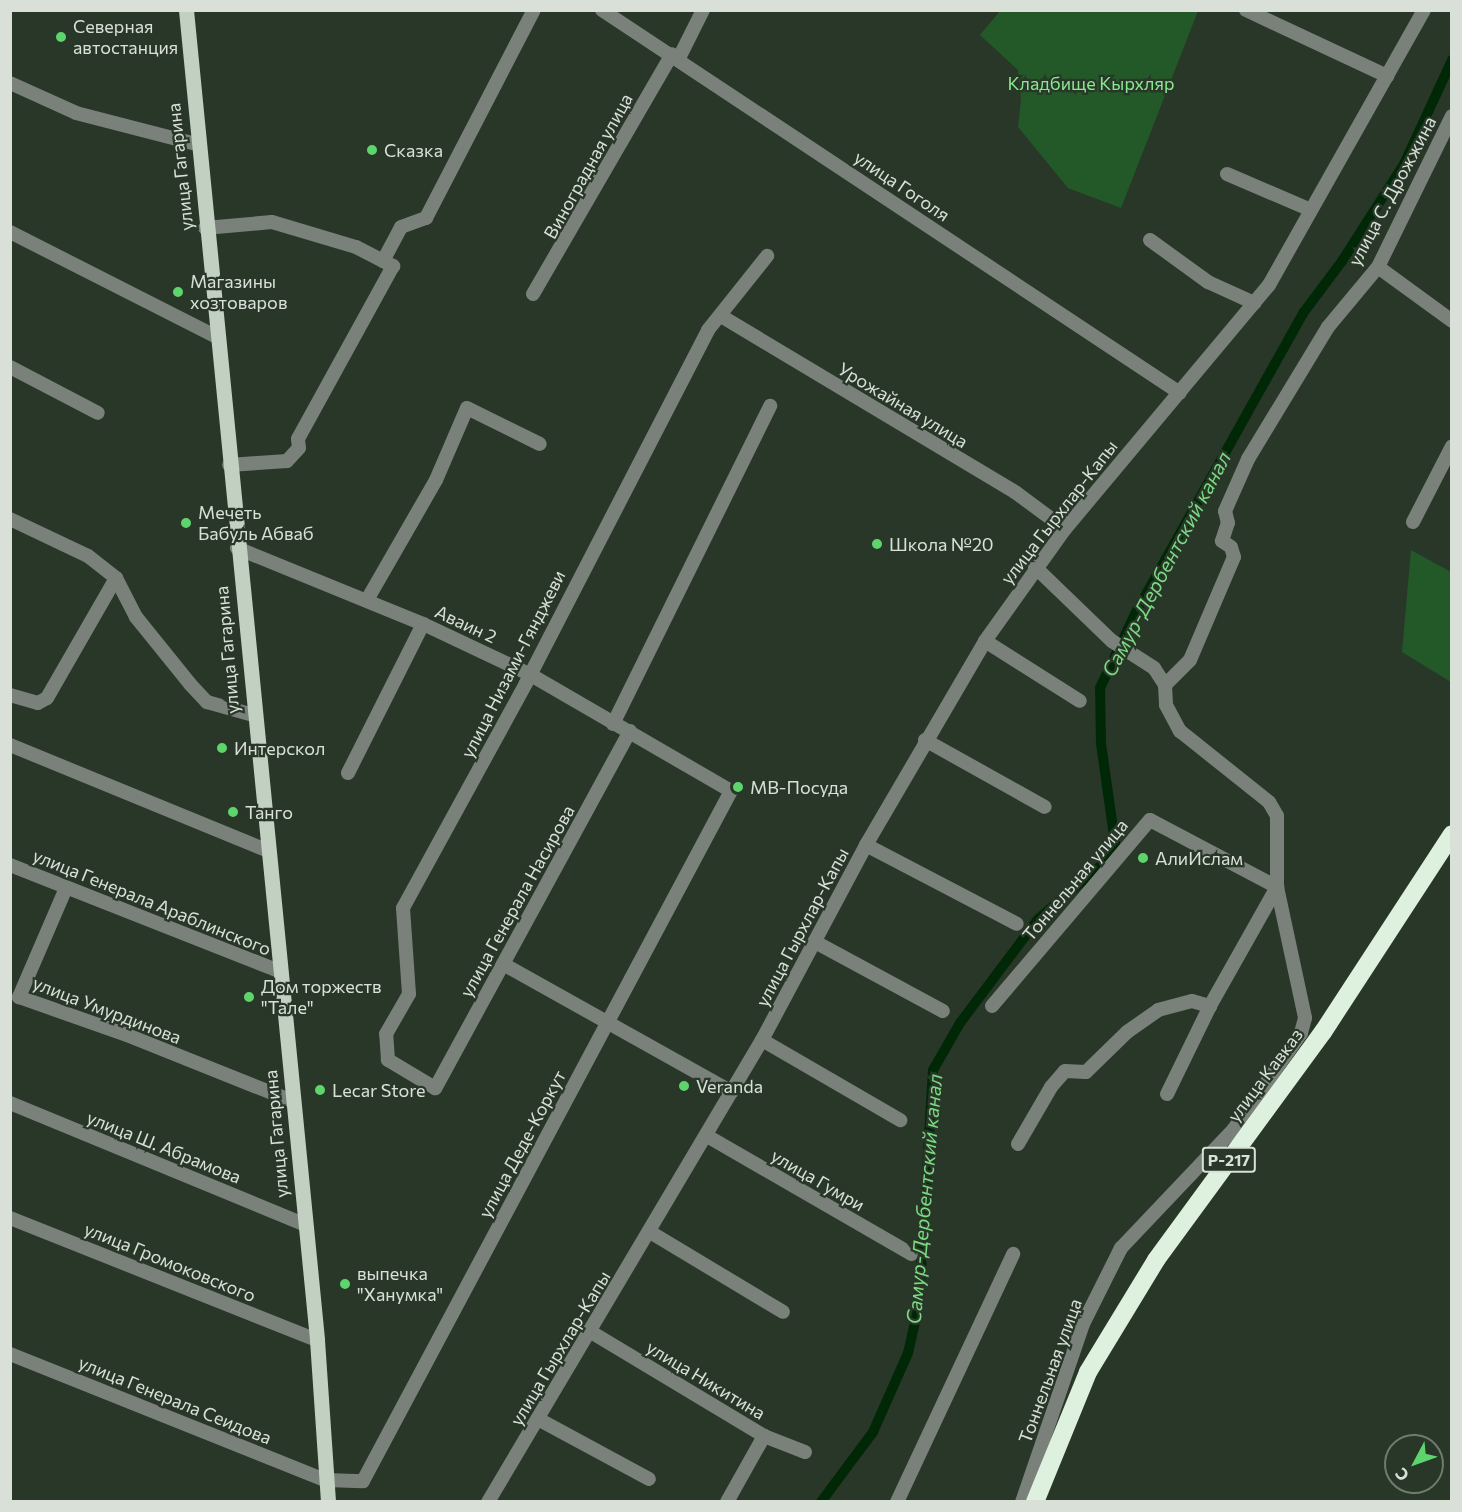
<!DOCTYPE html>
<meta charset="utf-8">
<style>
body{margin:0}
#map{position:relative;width:1462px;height:1512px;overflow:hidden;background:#293729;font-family:Commissioner,sans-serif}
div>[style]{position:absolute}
.green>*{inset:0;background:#235829}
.canal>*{height:10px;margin:-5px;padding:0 5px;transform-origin:5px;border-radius:5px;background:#002806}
.minor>*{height:14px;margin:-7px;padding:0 7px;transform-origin:7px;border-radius:7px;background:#7a817a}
.major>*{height:15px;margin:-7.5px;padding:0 7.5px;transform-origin:7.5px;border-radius:7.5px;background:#c2d0c2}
.highway>*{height:18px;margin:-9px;padding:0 9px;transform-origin:9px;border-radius:9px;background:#def0de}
.dots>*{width:16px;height:16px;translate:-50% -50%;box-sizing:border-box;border:3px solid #293729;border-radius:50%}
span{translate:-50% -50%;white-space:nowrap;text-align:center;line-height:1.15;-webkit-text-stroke:4.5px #293729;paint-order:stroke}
.shield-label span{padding:2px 4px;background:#293729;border:2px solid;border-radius:4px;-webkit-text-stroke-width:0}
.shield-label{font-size:16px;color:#d8e0d8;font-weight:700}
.poi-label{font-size:18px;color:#d8e0d8}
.left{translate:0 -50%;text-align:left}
.park-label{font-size:18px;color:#89e990}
.street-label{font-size:18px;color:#d8e0d8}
.water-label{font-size:20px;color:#7bda82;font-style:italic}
.frame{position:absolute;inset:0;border:12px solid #d8e0d8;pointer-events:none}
.north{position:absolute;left:1384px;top:1434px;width:60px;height:60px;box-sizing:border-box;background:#293729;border:2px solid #6f7b6f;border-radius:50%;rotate:229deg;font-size:16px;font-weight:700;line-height:24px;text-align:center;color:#d8e0d8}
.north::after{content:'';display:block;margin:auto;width:21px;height:27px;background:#5ed56c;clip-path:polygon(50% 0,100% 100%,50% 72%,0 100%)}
</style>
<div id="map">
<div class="green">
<div style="clip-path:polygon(1000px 11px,1198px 11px,1121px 208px,1068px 188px,1018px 127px,1021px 100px,1018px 70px,980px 35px)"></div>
<div style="clip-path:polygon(1411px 550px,1451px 572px,1451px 682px,1402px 652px)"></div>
</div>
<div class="canal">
<div style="left:821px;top:1502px;width:87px;rotate:-53.4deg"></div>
<div style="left:873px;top:1432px;width:86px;rotate:-66.1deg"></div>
<div style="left:908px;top:1353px;width:49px;rotate:-77.1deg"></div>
<div style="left:919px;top:1305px;width:235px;rotate:-86.6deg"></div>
<div style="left:933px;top:1070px;width:54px;rotate:-60.1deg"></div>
<div style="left:960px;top:1023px;width:130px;rotate:-53.1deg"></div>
<div style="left:1038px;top:919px;width:88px;rotate:-40.4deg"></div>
<div style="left:1105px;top:862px;width:21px;rotate:-62deg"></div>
<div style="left:1115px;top:843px;width:101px;rotate:-98deg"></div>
<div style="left:1101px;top:743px;width:55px;rotate:-91deg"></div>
<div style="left:1100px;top:688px;width:82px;rotate:-64.7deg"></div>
<div style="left:1135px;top:614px;width:346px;rotate:-60.8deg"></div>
<div style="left:1304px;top:312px;width:64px;rotate:-53.3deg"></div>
<div style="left:1342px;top:261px;width:115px;rotate:-57.4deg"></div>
<div style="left:1404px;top:164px;width:115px;rotate:-65.2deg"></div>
</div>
<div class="minor">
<div style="left:602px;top:10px;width:693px;rotate:33.53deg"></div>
<div style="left:1246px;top:10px;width:156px;rotate:25.1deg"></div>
<div style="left:679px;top:58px;width:54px;rotate:-63.4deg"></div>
<div style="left:10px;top:83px;width:72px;rotate:24.4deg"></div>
<div style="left:76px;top:113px;width:124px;rotate:14.5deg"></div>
<div style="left:1227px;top:174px;width:91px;rotate:23.2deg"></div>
<div style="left:205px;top:228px;width:67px;rotate:-5.1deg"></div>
<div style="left:272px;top:222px;width:88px;rotate:16.6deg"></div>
<div style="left:356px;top:247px;width:42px;rotate:27.2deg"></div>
<div style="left:393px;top:266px;width:197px;rotate:118.8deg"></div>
<div style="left:298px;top:439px;width:9px;rotate:84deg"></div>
<div style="left:299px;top:448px;width:18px;rotate:133deg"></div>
<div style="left:287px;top:461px;width:58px;rotate:176.1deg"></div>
<div style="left:10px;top:232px;width:232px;rotate:26.9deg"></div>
<div style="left:1150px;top:240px;width:72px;rotate:35.9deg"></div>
<div style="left:1208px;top:282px;width:51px;rotate:24.5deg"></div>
<div style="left:383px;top:261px;width:38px;rotate:-62deg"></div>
<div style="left:401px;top:227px;width:27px;rotate:-20deg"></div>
<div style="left:426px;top:218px;width:234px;rotate:-62.6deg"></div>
<div style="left:1378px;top:267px;width:92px;rotate:36.1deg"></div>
<div style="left:533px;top:294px;width:277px;rotate:-59.9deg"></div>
<div style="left:721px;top:316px;width:343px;rotate:30.9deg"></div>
<div style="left:1015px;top:492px;width:62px;rotate:36.5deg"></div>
<div style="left:10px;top:367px;width:99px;rotate:27.6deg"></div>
<div style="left:10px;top:519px;width:86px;rotate:25.4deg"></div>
<div style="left:88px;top:556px;width:36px;rotate:38deg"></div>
<div style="left:116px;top:578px;width:44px;rotate:62.9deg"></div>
<div style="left:136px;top:617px;width:86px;rotate:51.1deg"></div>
<div style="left:190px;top:684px;width:25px;rotate:47deg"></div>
<div style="left:207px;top:702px;width:48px;rotate:15.8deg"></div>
<div style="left:1413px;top:522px;width:85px;rotate:-62.8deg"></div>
<div style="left:1035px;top:567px;width:107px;rotate:43.9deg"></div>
<div style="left:1112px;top:641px;width:50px;rotate:32.7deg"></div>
<div style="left:1154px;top:668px;width:20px;rotate:57deg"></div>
<div style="left:1165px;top:685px;width:20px;rotate:87deg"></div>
<div style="left:1166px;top:705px;width:30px;rotate:62deg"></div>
<div style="left:1180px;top:731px;width:114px;rotate:38.6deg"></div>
<div style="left:1269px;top:802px;width:16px;rotate:60deg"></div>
<div style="left:1277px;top:816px;width:71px;rotate:90deg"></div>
<div style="left:1277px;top:887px;width:137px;rotate:119.4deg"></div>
<div style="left:1210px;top:1006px;width:98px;rotate:116deg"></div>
<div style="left:367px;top:600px;width:138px;rotate:-60.1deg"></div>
<div style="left:436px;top:480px;width:78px;rotate:-66.7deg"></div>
<div style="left:467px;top:408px;width:81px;rotate:26.3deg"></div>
<div style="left:985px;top:641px;width:112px;rotate:32.3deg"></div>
<div style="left:1165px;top:685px;width:35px;rotate:-45deg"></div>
<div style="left:1190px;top:660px;width:112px;rotate:-66.9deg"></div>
<div style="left:1234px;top:557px;width:10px;rotate:-107deg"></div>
<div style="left:1231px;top:547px;width:11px;rotate:-146deg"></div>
<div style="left:1222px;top:541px;width:19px;rotate:-72deg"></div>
<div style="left:1228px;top:523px;width:12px;rotate:-104deg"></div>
<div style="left:1225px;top:511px;width:57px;rotate:-66.1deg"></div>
<div style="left:1248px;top:459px;width:154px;rotate:-58.8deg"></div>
<div style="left:1328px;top:327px;width:78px;rotate:-50.2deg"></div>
<div style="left:1378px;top:267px;width:168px;rotate:-63.9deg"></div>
<div style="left:10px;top:695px;width:29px;rotate:16deg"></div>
<div style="left:38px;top:703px;width:10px;rotate:-29deg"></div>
<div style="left:47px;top:698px;width:138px;rotate:-60.1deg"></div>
<div style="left:613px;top:724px;width:355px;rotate:-63.7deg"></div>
<div style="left:630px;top:731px;width:407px;rotate:118.6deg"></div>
<div style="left:435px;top:1088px;width:55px;rotate:-149.2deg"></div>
<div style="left:388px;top:1060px;width:26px;rotate:-94deg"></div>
<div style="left:386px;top:1034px;width:46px;rotate:-60.1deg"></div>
<div style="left:409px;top:994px;width:86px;rotate:-94deg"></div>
<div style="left:403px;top:908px;width:256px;rotate:-61.3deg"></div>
<div style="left:526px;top:683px;width:397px;rotate:-62.7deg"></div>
<div style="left:708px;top:330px;width:95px;rotate:-51.4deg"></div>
<div style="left:925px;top:740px;width:137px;rotate:29.2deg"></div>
<div style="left:10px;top:745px;width:279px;rotate:22.3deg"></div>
<div style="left:348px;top:773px;width:167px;rotate:-63.3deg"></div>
<div style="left:866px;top:845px;width:170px;rotate:27.6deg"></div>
<div style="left:10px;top:865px;width:291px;rotate:21.5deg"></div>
<div style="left:66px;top:888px;width:119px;rotate:113.3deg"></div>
<div style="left:19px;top:997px;width:114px;rotate:19.4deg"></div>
<div style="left:127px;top:1035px;width:178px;rotate:21.8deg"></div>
<div style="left:817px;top:943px;width:143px;rotate:28.4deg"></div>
<div style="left:503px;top:964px;width:262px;rotate:29.2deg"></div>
<div style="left:992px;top:1006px;width:244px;rotate:-49.7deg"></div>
<div style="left:1150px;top:820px;width:144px;rotate:27.8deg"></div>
<div style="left:1277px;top:887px;width:134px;rotate:77.9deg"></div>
<div style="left:1305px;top:1018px;width:16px;rotate:105deg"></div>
<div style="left:1301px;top:1033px;width:118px;rotate:125deg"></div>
<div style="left:1233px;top:1130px;width:163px;rotate:133.5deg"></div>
<div style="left:1121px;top:1248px;width:85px;rotate:116.6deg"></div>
<div style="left:1083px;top:1324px;width:188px;rotate:108.9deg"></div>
<div style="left:762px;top:1040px;width:160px;rotate:30.1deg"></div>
<div style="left:10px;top:1103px;width:318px;rotate:22.4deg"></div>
<div style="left:707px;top:1136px;width:236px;rotate:30deg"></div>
<div style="left:1018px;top:1144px;width:66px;rotate:-59.9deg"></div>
<div style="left:1051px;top:1087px;width:21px;rotate:-49deg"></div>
<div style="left:1065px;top:1071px;width:21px;rotate:3deg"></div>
<div style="left:1086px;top:1072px;width:57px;rotate:-44.3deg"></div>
<div style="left:1127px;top:1032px;width:38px;rotate:-35deg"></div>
<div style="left:1158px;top:1010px;width:35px;rotate:-15deg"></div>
<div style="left:1192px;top:1001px;width:19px;rotate:16deg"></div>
<div style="left:10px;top:1218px;width:330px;rotate:21.7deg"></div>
<div style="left:650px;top:1232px;width:155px;rotate:31deg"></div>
<div style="left:591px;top:1332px;width:202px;rotate:31deg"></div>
<div style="left:764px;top:1436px;width:44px;rotate:21.3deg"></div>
<div style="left:10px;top:1354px;width:339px;rotate:21.8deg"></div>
<div style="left:325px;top:1480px;width:38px;rotate:2deg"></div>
<div style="left:363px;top:1481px;width:782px;rotate:-61.93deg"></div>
<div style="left:731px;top:791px;width:233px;rotate:-149.9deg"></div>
<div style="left:529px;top:674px;width:117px;rotate:-154.7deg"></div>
<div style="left:423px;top:624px;width:201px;rotate:-157.8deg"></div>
<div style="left:538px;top:1419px;width:126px;rotate:28.4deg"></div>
<div style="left:488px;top:1502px;width:537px;rotate:-59.33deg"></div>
<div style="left:762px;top:1040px;width:221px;rotate:-61.9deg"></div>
<div style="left:866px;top:845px;width:236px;rotate:-59.7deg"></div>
<div style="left:985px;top:641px;width:138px;rotate:-54.5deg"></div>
<div style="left:1065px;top:529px;width:318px;rotate:-50.1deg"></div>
<div style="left:1269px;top:285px;width:316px;rotate:-60.6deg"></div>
<div style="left:727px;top:1502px;width:76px;rotate:-60.7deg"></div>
<div style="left:897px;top:1502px;width:274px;rotate:-64.9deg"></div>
</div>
<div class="major">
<div style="left:186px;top:10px;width:1336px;rotate:84.37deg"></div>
<div style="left:317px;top:1340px;width:162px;rotate:86.1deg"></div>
</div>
<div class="highway">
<div style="left:1035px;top:1502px;width:140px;rotate:-67.8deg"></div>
<div style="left:1088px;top:1372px;width:131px;rotate:-58.7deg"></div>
<div style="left:1156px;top:1260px;width:283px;rotate:-53.8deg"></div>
<div style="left:1323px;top:1032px;width:236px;rotate:-56.9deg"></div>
</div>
<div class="dots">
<div style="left:61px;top:37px;background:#5ed56c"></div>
<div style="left:372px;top:150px;background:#5ed56c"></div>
<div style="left:178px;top:292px;background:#5ed56c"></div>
<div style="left:186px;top:523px;background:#5ed56c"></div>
<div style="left:877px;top:544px;background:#5ed56c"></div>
<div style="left:222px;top:748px;background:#5ed56c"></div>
<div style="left:738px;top:787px;background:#5ed56c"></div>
<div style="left:233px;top:812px;background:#5ed56c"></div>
<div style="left:1143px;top:858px;background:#5ed56c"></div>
<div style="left:249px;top:997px;background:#5ed56c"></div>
<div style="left:684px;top:1086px;background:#5ed56c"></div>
<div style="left:320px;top:1090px;background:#5ed56c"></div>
<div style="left:345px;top:1284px;background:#5ed56c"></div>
</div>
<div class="shield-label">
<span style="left:1229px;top:1160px">Р-217</span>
</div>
<div class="poi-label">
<span class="left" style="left:73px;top:37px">Северная<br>автостанция</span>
<span class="left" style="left:384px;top:150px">Сказка</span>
<span class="left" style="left:190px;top:292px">Магазины<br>хозтоваров</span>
<span class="left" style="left:198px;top:523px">Мечеть<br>Бабуль Абваб</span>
<span class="left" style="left:889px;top:544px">Школа №20</span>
<span class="left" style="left:234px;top:748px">Интерскол</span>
<span class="left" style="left:750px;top:787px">МВ-Посуда</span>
<span class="left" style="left:245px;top:812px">Танго</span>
<span class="left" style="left:1155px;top:858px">АлиИслам</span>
<span class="left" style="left:261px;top:997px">Дом торжеств<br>"Тале"</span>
<span class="left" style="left:696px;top:1086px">Veranda</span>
<span class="left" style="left:332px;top:1090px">Lecar Store</span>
<span class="left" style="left:357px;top:1284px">выпечка<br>"Ханумка"</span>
</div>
<div class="park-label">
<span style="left:1091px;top:83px">Кладбище Кырхляр</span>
</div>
<div class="street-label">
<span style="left:588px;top:166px;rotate:-61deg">Виноградная улица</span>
<span style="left:180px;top:167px;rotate:-96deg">улица Гагарина</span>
<span style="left:902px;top:186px;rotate:34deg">улица Гоголя</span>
<span style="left:1392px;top:191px;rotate:-62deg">улица С. Дрожжина</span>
<span style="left:903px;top:405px;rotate:31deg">Урожайная улица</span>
<span style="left:1059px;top:512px;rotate:-52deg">улица Гырхлар-Капы</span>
<span style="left:466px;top:624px;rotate:25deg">Аваин 2</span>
<span style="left:227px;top:650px;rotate:-95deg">улица Гагарина</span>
<span style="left:513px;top:664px;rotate:-63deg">улица Низами-Гянджеви</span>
<span style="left:1075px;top:880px;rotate:-50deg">Тоннельная улица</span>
<span style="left:517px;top:901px;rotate:-61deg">улица Генерала Насирова</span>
<span style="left:152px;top:902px;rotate:22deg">улица Генерала Араблинского</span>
<span style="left:802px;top:927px;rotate:-62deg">улица Гырхлар-Капы</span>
<span style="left:107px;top:1010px;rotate:21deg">улица Умурдинова</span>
<span style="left:1265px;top:1075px;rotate:-53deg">улица Кавказ</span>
<span style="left:276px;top:1134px;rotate:-95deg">улица Гагарина</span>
<span style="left:522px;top:1144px;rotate:-62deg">улица Деде-Коркут</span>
<span style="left:164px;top:1147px;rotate:22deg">улица Ш. Абрамова</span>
<span style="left:818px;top:1180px;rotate:30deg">улица Гумри</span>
<span style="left:170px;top:1262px;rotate:22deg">улица Громоковского</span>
<span style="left:560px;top:1348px;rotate:-59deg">улица Гырхлар-Капы</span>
<span style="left:1050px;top:1371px;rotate:-70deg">Тоннельная улица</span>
<span style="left:706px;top:1380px;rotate:31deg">улица Никитина</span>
<span style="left:175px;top:1400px;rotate:22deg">улица Генерала Сеидова</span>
</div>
<div class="water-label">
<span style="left:1166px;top:564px;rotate:-62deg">Самур-Дербентский канал</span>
<span style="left:924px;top:1199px;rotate:-85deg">Самур-Дербентский канал</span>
</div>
<div class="frame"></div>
<div class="north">С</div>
</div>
